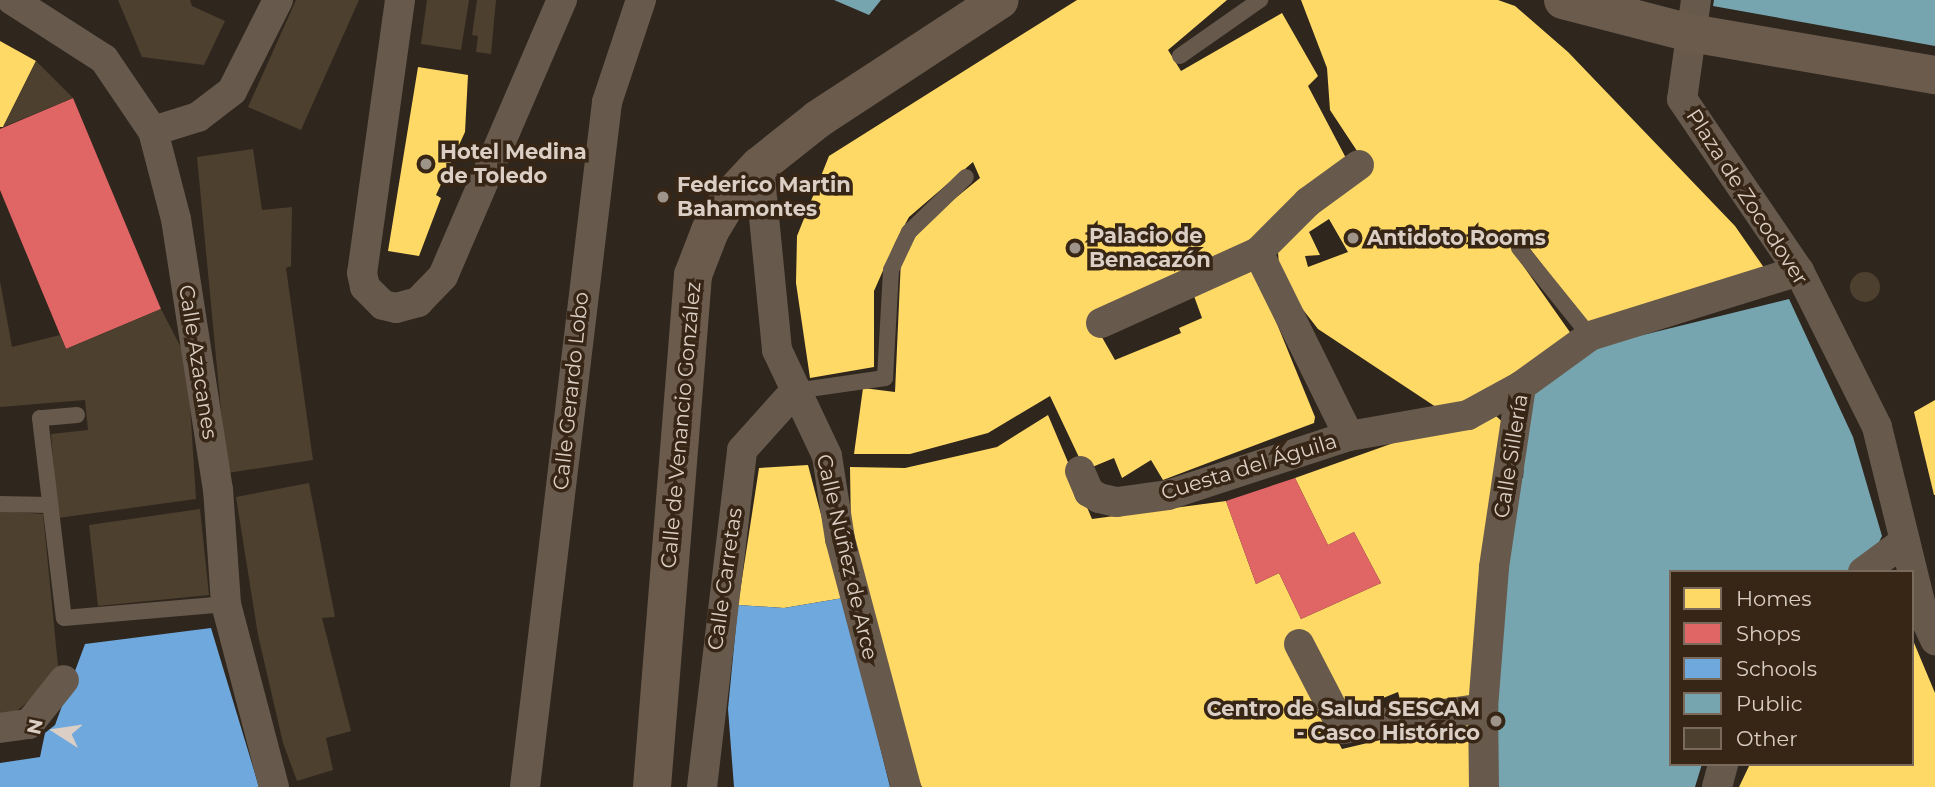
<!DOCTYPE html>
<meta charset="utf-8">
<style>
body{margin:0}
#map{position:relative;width:1935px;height:787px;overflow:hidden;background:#2f261d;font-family:Montserrat,sans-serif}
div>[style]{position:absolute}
.homes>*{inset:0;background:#ffd966}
.shops>*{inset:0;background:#e06666}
.schools>*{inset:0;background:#6fa8dc}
.public>*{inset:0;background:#76a5af}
.building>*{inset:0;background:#4e402f}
.round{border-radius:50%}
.lane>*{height:16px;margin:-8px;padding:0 8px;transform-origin:8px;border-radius:8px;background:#675a4d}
.street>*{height:30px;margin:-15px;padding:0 15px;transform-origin:15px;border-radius:15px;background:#675a4d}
.secondary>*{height:38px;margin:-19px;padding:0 19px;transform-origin:19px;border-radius:19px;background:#6a5b4c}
.dots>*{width:19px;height:19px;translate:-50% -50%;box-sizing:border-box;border:4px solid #372615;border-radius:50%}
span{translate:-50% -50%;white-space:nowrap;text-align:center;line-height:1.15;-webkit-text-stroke:7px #372615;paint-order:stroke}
.poi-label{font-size:21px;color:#dbcfc5;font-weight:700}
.left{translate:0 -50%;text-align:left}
.right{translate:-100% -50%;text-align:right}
.street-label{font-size:21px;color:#dbcfc5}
.legend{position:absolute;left:1669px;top:570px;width:245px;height:196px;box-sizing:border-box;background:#372615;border:2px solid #796a5b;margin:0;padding:9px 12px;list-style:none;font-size:21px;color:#dbcfc5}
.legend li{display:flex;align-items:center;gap:14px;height:35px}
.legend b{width:35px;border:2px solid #796a5b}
.north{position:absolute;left:21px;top:696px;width:70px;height:70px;-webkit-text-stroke:5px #372615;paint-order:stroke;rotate:282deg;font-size:19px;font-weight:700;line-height:28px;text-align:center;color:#dbcfc5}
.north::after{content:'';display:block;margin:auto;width:24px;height:32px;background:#dbcfc5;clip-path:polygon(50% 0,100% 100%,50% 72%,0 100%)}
</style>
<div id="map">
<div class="homes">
<div style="clip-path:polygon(1077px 0,1227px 0,1168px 50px,1181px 71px,1282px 13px,1318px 76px,1308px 86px,1347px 160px,1261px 238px,1099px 332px,1115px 360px,1181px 333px,1179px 328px,1202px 318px,1194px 296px,1255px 270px,1315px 417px,1314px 423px,1163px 480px,1151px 460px,1122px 478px,1114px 458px,1085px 470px,1050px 396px,988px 433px,910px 454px,854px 454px,863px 388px,895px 392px,901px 259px,920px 227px,980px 178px,973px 162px,909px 217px,896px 241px,874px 291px,874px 367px,810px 378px,796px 283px,797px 236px,829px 156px)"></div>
<div style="clip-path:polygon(evenodd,1301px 0,1498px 0,1515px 6px,1568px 52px,1735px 226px,1767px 272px,1591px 329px,1525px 242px,1512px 250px,1574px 338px,1492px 397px,1442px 411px,1318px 329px,1280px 280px,1278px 252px,1363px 160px,1330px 110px,1327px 68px,1301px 0,1329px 219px,1348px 252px,1308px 267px,1305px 256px,1320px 255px,1309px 232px,1329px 219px)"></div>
<div style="clip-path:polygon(0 41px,36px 61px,3px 127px,0 127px)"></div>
<div style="clip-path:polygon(418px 67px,468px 75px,465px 132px,436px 195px,441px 198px,419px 256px,388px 251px)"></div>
<div style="clip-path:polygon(1935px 400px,1935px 495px,1934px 495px,1914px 412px)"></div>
<div style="clip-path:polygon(1048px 415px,1092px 519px,1226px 501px,1256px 584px,1279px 573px,1301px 619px,1381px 583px,1354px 532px,1328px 545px,1295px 478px,1399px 441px,1496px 416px,1507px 426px,1477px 699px,1404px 714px,1398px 692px,1346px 713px,1300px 672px,1342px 749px,1474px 718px,1477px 787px,922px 787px,900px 743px,851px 531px,850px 467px,905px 468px,997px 447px)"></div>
<div style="clip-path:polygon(808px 465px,843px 598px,784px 608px,738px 605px,759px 468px)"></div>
<div style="clip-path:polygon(1912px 638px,1935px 693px,1935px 787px,1739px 787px,1750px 764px,1912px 764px)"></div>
</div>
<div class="shops">
<div style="clip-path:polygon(73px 98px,161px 309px,66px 349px,0 190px,0 129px)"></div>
<div style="clip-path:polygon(1295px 478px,1328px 545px,1354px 532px,1381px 583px,1301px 619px,1279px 573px,1256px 584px,1226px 501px)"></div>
</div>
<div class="schools">
<div style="clip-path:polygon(843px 598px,890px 787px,734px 787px,728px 709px,738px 605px,784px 608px)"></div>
<div style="clip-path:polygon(211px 628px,259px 787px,0 787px,0 763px,40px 757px,45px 733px,55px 725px,85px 644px)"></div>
</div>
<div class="public">
<div style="clip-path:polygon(834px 0,881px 0,869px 15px)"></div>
<div style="clip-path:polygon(1714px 0,1935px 0,1935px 46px,1713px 6px)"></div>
<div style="clip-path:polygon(1789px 299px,1853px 437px,1882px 536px,1874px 552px,1849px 572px,1671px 572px,1671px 764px,1702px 764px,1695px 787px,1493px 787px,1489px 735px,1519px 478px,1523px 478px,1529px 390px,1582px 350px)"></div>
</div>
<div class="building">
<div style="clip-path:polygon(118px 0,190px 0,192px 6px,225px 21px,204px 65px,142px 57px)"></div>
<div style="clip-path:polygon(296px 0,359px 0,301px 130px,248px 107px)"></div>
<div style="clip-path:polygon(427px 0,469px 0,461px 50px,421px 44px)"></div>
<div style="clip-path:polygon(477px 0,496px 0,491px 54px,476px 52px,478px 36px,472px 35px)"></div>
<div style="clip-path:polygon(36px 61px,73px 98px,3px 127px)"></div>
<div style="clip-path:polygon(253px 149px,262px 210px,292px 207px,291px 266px,286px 268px,313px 460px,227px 473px,197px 157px)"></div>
<div class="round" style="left:1850px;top:272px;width:30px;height:30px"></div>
<div style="clip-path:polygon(0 281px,12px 347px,60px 335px,66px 349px,161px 309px,187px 359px,196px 499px,58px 518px,51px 434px,88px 430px,85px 400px,0 407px)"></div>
<div style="clip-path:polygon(309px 483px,335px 617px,322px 618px,351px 731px,326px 738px,333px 770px,297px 781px,283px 743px,258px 635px,236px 497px)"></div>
<div style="clip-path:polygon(200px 509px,209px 595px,98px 606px,89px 525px)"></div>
<div style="clip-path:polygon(0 511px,43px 514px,59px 676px,13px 714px,0 716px)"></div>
</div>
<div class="lane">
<div style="left:1180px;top:56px;width:98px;rotate:-35deg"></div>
<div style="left:1519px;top:248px;width:113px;rotate:51.1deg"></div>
<div style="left:795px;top:391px;width:91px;rotate:-8.2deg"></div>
<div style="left:885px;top:378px;width:108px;rotate:-86.8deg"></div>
<div style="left:891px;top:270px;width:42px;rotate:-64.7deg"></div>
<div style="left:909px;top:232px;width:79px;rotate:-44deg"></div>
<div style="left:77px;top:415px;width:37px;rotate:175deg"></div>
<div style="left:40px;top:418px;width:201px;rotate:83.2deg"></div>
<div style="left:64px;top:618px;width:163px;rotate:-4.9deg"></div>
<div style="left:0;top:504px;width:50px;rotate:1.1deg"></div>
</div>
<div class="street">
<div style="left:12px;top:0;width:109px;rotate:32.7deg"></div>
<div style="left:104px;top:59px;width:87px;rotate:55.8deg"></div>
<div style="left:153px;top:131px;width:91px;rotate:75.4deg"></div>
<div style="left:176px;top:219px;width:273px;rotate:81.2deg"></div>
<div style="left:218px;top:489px;width:115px;rotate:86deg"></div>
<div style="left:226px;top:604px;width:189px;rotate:75.3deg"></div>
<div style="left:400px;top:0;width:276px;rotate:97.9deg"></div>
<div style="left:362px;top:273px;width:14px;rotate:78deg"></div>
<div style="left:365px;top:287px;width:25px;rotate:45deg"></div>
<div style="left:383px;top:305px;width:13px;rotate:13deg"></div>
<div style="left:396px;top:308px;width:23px;rotate:-15deg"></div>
<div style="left:418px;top:302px;width:36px;rotate:-46deg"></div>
<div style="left:443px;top:276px;width:301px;rotate:-66.7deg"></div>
<div style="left:1696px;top:0;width:100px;rotate:98deg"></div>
<div style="left:1682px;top:99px;width:208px;rotate:55.8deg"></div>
<div style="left:1799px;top:271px;width:174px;rotate:63.4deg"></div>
<div style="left:1877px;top:427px;width:193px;rotate:76.2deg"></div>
<div style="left:1923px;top:614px;width:29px;rotate:65deg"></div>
<div style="left:153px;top:131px;width:47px;rotate:-17.3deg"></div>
<div style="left:198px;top:117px;width:43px;rotate:-37.4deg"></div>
<div style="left:232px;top:91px;width:102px;rotate:-63.2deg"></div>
<div style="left:759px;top:166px;width:185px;rotate:84.4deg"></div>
<div style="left:777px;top:350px;width:117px;rotate:64.7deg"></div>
<div style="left:827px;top:456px;width:84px;rotate:81.1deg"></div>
<div style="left:840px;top:539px;width:257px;rotate:75.1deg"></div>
<div style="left:1258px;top:252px;width:205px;rotate:63.7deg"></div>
<div style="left:1101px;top:323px;width:172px;rotate:-24.3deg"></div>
<div style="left:1258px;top:252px;width:71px;rotate:-45deg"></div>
<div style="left:1308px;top:202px;width:63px;rotate:-36deg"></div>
<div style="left:1080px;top:471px;width:23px;rotate:67deg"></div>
<div style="left:1089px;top:492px;width:12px;rotate:31deg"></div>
<div style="left:1099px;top:498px;width:18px;rotate:13deg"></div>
<div style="left:1117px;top:502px;width:51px;rotate:-7.8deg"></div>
<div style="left:1168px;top:495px;width:190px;rotate:-18.1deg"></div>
<div style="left:1349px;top:436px;width:121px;rotate:-10deg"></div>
<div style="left:1468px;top:415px;width:60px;rotate:-28.7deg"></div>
<div style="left:1863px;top:572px;width:52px;rotate:-36.4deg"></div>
<div style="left:1299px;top:644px;width:96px;rotate:62.6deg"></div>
<div style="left:1343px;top:729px;width:142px;rotate:-8.5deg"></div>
<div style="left:0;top:728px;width:29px;rotate:-8deg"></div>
<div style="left:29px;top:724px;width:56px;rotate:-51.5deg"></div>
<div style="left:525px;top:787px;width:690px;rotate:-83.17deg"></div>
<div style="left:607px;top:102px;width:108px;rotate:-71.6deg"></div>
<div style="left:702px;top:787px;width:339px;rotate:-83.2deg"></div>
<div style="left:742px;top:450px;width:79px;rotate:-48.1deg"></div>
<div style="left:1484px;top:787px;width:79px;rotate:-90.7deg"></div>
<div style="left:1483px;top:708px;width:141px;rotate:-85.5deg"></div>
<div style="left:1494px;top:567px;width:183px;rotate:-81.5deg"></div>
<div style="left:1521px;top:386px;width:85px;rotate:-35.9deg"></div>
<div style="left:1590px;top:336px;width:219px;rotate:-17.3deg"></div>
<div style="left:1717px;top:787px;width:24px;rotate:-75deg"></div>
</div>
<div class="secondary">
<div style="left:1563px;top:0;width:132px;rotate:14.5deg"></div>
<div style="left:1691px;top:33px;width:248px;rotate:9.8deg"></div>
<div style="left:652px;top:787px;width:514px;rotate:-85.42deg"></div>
<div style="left:693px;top:275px;width:47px;rotate:-68.9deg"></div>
<div style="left:710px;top:231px;width:41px;rotate:-59deg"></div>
<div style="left:731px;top:196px;width:41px;rotate:-47deg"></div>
<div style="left:759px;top:166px;width:75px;rotate:-38.5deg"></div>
<div style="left:818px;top:119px;width:217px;rotate:-33.2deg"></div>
</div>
<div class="dots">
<div style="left:426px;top:164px;background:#9f948a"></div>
<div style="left:663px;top:197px;background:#9f948a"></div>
<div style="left:1353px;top:238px;background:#9f948a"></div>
<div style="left:1075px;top:248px;background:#9f948a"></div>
<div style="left:1496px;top:721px;background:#9f948a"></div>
</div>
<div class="poi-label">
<span class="left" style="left:440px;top:164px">Hotel Medina<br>de Toledo</span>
<span class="left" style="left:677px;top:197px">Federico Martin<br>Bahamontes</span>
<span class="left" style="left:1089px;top:248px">Palacio de<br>Benacazón</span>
<span class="left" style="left:1367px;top:238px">Antidoto Rooms</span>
<span class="right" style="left:1480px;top:721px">Centro de Salud SESCAM<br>- Casco Histórico</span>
</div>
<div class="street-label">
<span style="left:1747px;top:197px;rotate:57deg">Plaza de Zocodover</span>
<span style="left:198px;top:362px;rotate:81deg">Calle Azacanes</span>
<span style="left:571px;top:391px;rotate:-84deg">Calle Gerardo Lobo</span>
<span style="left:681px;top:425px;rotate:-85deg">Calle de Venancio González</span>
<span style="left:1511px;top:456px;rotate:-81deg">Calle Sillería</span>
<span style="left:1249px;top:467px;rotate:-17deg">Cuesta del Águila</span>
<span style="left:847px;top:557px;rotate:77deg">Calle Núñez de Arce</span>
<span style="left:725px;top:579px;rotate:-82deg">Calle Carretas</span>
</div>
<ul class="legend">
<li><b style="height:19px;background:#ffd966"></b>Homes</li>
<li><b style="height:19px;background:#e06666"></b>Shops</li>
<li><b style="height:19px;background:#6fa8dc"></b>Schools</li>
<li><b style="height:19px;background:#76a5af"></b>Public</li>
<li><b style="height:19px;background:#4e402f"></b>Other</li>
</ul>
<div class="north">N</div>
</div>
